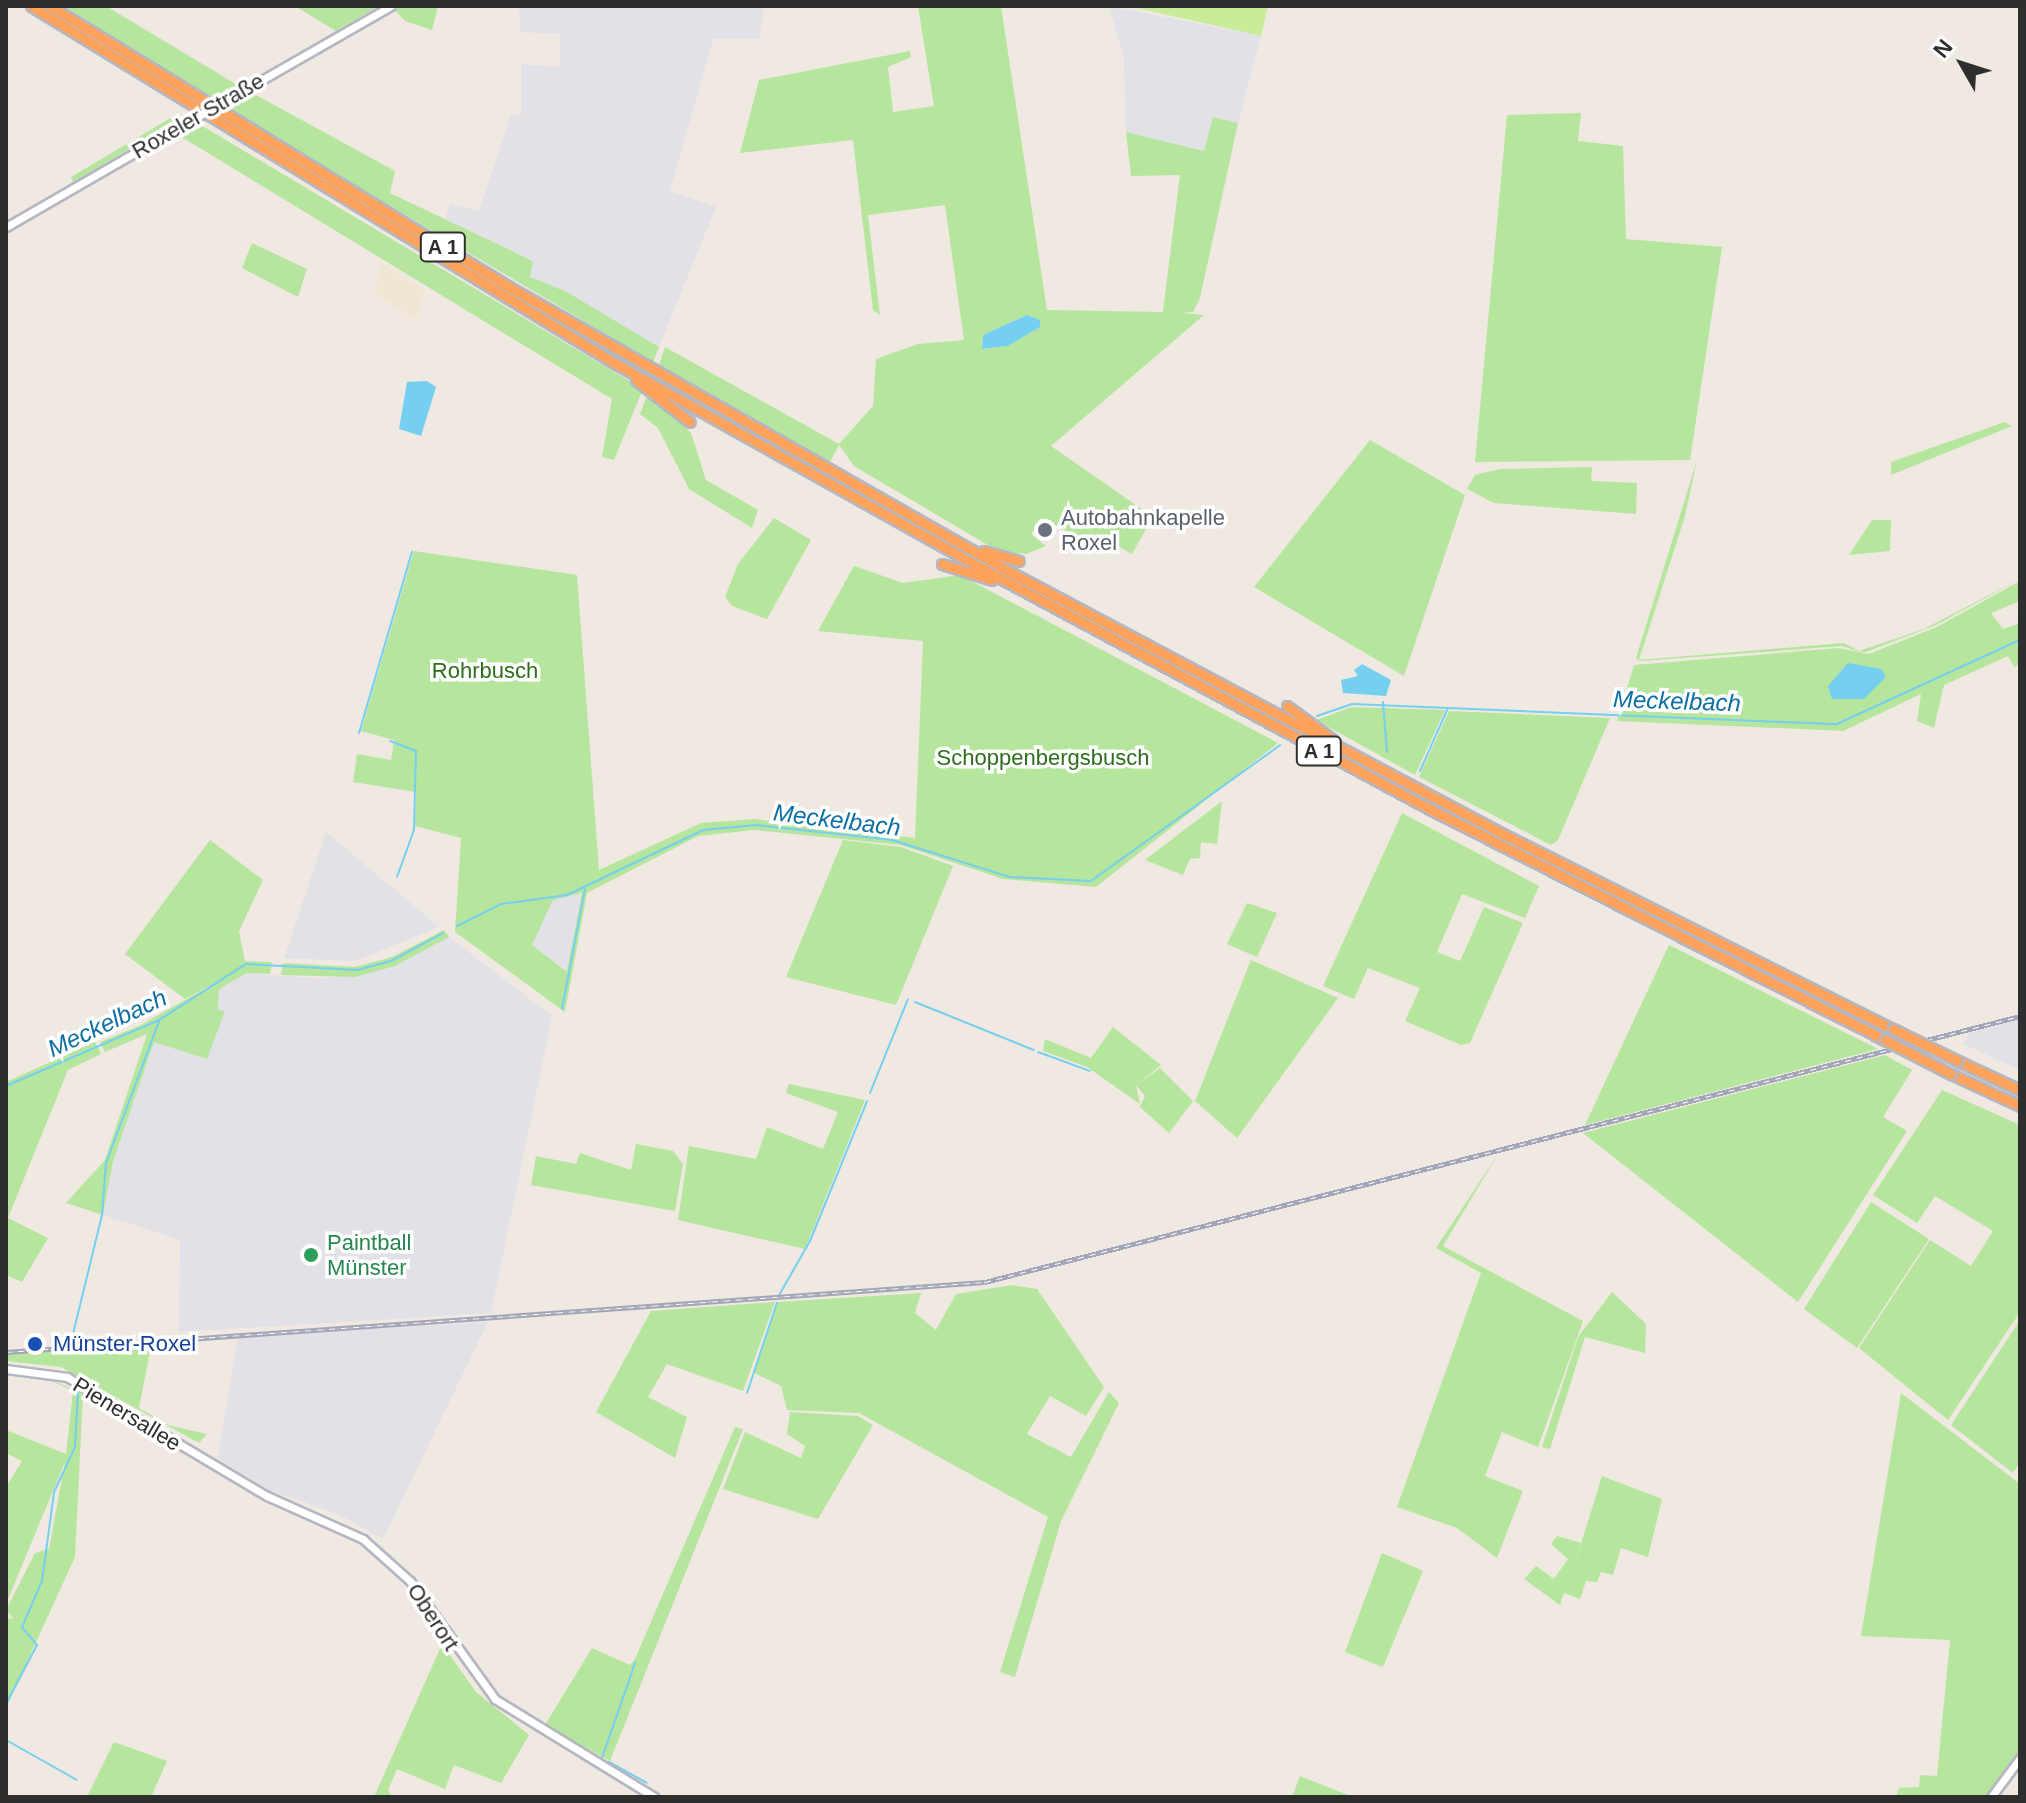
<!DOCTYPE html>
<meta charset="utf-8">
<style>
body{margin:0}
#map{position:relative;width:2026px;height:1803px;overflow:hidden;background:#efe9e1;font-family:Helvetica,sans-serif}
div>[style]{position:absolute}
.industrial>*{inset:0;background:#e3e1e8}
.education>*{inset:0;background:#f0e6d1}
.green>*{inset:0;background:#b6e59e}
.pitch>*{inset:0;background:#c9ec9a}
.water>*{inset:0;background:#75cff0}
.stream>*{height:2px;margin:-1px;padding:0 1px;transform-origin:1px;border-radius:1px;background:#75cff0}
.roads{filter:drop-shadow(2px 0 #b4b7c1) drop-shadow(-2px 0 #b4b7c1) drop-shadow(0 2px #b4b7c1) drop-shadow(0 -2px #b4b7c1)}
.secondary>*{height:7px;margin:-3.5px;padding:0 3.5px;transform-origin:3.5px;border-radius:3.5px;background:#fff}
.highway>*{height:9px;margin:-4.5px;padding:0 4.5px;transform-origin:4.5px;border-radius:4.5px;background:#ffa35c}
.rail>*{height:5px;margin-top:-2.5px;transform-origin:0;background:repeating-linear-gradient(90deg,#fff 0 6px,#a3a6b8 0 12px);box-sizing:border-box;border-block:2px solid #a3a6b8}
.bridges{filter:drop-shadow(2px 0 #b4b7c1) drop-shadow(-2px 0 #b4b7c1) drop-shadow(0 2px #b4b7c1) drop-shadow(0 -2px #b4b7c1)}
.secondary-bridge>*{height:7px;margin:-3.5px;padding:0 3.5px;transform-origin:3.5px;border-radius:3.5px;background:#fff}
.highway-bridge>*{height:9px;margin:-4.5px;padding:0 4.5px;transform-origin:4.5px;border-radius:4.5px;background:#ffa35c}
.dots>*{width:22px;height:22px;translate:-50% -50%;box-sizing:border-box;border:4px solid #fff;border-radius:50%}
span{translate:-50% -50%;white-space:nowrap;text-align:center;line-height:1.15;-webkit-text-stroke:7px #fff;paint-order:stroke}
.shield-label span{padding:2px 6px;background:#fff;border:2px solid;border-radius:6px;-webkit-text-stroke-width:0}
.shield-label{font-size:20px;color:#2e2e2e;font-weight:700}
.street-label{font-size:22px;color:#2e2e2e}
.worship-label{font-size:22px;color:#5b616d}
.left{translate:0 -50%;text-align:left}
.park-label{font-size:22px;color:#2c6e1b}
.leisure-label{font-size:22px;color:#27864d}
.transit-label{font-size:22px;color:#164399}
.water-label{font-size:24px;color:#0d6fa3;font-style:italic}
.frame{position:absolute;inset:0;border:8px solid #2e2e2e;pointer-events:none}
.north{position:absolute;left:1922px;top:24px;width:80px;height:80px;-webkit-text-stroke:6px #fff;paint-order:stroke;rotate:309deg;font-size:22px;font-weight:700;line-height:32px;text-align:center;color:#2e2e2e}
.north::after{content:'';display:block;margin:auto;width:28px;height:36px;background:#2e2e2e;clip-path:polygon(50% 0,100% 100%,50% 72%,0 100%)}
</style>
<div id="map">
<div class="industrial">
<div style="clip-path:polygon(519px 6px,764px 6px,759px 39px,713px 39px,670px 191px,716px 207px,659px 347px,567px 292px,530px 277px,533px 260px,445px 219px,450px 204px,479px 211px,511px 114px,521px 116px,521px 64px,560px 67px,560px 34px,520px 32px)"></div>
<div style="clip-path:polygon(1109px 6px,1261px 36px,1238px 123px,1213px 117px,1204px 151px,1126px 132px,1124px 59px)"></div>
<div style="clip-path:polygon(326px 832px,439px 927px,355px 961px,284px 958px)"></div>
<div style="clip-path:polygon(582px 892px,567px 971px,532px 946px,553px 900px)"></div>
<div style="clip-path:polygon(449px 937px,552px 1016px,491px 1313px,179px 1332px,180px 1240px,103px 1215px,113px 1163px,154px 1041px,224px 1011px,218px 1010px,218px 989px,247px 973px,323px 979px,395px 966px)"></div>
<div style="clip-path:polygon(2020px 1019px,2020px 1070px,1963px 1044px,1970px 1032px)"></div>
<div style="clip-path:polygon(488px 1322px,383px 1539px,336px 1513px,269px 1490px,218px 1459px,238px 1337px)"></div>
</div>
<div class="education">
<div style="clip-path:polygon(382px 264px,424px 290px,416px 320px,374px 293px)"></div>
</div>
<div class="green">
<div style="clip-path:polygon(64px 6px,106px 6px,239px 86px,213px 100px)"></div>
<div style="clip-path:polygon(295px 6px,379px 6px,336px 31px)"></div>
<div style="clip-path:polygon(403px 6px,438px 6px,432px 30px,405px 21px,395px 10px)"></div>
<div style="clip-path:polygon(evenodd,918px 6px,1001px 6px,1047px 310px,1163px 312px,1180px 175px,1131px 176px,1126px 132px,1204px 151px,1213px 117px,1238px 123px,1200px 298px,1193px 312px,1181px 313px,1204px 315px,1051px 446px,1153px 517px,1132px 554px,1100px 536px,1087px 541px,1041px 518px,1031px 534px,1046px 546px,1026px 554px,998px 551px,854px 466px,839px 445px,830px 462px,659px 365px,665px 347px,839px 444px,873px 406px,876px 359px,918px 344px,964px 340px,945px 205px,868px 215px,880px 315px,873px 310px,853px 140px,740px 153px,759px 80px,910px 51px,911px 57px,888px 67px,893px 112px,934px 106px,918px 6px,1027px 315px,1040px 320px,1040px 327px,1008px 346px,982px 349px,983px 335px,1027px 315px)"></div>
<div style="clip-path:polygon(252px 93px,395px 171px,390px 193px,533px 261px,530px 277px,567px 292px,659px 347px,653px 362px,226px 109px)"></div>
<div style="clip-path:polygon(1581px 113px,1578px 141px,1623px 146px,1626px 239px,1722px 247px,1690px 460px,1475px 462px,1507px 115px)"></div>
<div style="clip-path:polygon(174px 116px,177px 121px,73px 182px,71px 177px)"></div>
<div style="clip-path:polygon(199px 124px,643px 389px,614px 460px,602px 457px,612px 399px,180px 136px)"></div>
<div style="clip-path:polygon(252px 243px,307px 269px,298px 297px,242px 268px)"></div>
<div style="clip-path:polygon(648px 393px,691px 433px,706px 480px,758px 510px,752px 528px,689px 489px,658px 428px,640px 414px)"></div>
<div style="clip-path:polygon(2005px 422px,2012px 426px,1891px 475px,1891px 462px)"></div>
<div style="clip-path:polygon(1370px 440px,1465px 495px,1404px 676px,1254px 587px)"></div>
<div style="clip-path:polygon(1697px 460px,1685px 516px,1639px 660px,1844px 643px,1859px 651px,1924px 629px,2020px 579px,1936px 625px,1866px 652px,1857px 651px,1842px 646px,1641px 661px,1638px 660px,1636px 658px)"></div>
<div style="clip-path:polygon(1592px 467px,1591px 481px,1637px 483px,1636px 514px,1494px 503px,1467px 489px,1475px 475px,1500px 469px)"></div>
<div style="clip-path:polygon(774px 518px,811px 540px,767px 619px,732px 606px,725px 597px,738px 564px)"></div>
<div style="clip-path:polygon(1872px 520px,1891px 520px,1890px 551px,1849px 555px)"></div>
<div style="clip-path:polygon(evenodd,414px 551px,577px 575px,599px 870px,701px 823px,754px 819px,915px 838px,923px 641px,818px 631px,854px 566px,903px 583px,960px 575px,1278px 743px,1096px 887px,1003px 879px,901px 845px,754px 830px,698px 836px,587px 893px,565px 1012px,455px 932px,461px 838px,415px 826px,416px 792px,353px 782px,357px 754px,391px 760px,394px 740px,361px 731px,414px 551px,582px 893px,567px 970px,566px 971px,532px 945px,553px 900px,582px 893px)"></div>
<div style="clip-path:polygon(2020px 581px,2020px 601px,1991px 613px,2003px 629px,2020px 623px,2020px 664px,2014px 667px,2008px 656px,1944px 685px,1934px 728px,1917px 721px,1921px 694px,1843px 731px,1617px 721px,1634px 665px,1839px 648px,1869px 654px,1937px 627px)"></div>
<div style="clip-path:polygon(1352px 707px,1445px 710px,1415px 775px,1316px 720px)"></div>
<div style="clip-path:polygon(1449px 711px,1610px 718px,1558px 840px,1551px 845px,1419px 777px)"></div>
<div style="clip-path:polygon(1222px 801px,1217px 844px,1201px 842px,1200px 858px,1190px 859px,1183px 875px,1145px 860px)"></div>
<div style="clip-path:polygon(1402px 813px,1539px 886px,1525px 918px,1462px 894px,1437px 952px,1460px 961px,1484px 907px,1523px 923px,1470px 1043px,1461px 1045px,1405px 1021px,1420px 988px,1368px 968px,1354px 999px,1323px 986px)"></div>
<div style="clip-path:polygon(210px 840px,263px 880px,239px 931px,245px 961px,272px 962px,270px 974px,247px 973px,219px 989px,218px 1010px,225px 1011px,207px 1059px,154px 1042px,113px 1162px,103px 1215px,66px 1203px,105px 1160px,147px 1034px,105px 1052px,100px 1042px,139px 1026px,226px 977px,185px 999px,125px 954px)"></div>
<div style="clip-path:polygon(843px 840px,901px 847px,953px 866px,896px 1005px,786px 977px)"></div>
<div style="clip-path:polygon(1247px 903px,1277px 913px,1257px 957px,1227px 944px)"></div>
<div style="clip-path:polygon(444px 930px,449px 937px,395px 966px,355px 977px,281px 975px,283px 963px,355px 967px,392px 957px)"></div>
<div style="clip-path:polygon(1669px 945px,1878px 1049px,1585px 1125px)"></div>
<div style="clip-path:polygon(1251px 960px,1338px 998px,1237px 1138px,1195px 1101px)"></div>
<div style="clip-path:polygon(1113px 1027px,1161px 1065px,1137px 1085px,1160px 1068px,1193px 1101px,1169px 1133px,1140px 1107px,1145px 1096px,1136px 1085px,1140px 1104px,1087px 1067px,1043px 1051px,1045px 1039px,1091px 1058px)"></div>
<div style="clip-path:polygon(95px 1042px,101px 1054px,68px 1070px,8px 1218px,48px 1238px,22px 1282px,6px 1275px,6px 1082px)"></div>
<div style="clip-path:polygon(1885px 1055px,1912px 1070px,1883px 1117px,1907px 1131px,1798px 1302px,1583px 1133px)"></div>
<div style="clip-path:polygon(789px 1084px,865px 1100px,805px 1249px,678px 1220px,689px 1146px,756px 1159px,767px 1127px,823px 1149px,838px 1112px,786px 1093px)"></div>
<div style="clip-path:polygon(1942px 1090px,2020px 1125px,2020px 1312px,1948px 1420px,1859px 1348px,1930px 1240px,1971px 1266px,1993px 1231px,1935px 1196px,1917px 1223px,1873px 1195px)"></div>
<div style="clip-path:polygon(636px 1144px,673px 1151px,683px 1164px,675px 1211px,531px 1185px,536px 1156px,576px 1164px,580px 1153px,631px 1170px)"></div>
<div style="clip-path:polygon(1498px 1154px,1443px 1246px,1583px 1321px,1538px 1447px,1502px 1432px,1485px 1476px,1523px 1491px,1497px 1558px,1457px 1528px,1397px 1507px,1481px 1273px,1436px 1248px)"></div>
<div style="clip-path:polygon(1871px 1202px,1929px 1239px,1857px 1348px,1804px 1309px)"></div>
<div style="clip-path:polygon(1012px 1285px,1037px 1289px,1104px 1387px,1086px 1416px,1050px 1396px,1027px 1434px,1071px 1457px,1109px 1392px,1119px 1403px,1061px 1521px,1015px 1677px,1000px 1672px,1048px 1517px,859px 1413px,787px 1410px,781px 1386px,754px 1373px,778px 1302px,921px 1293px,915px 1313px,936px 1330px,956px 1294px)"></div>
<div style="clip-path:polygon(1612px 1292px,1646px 1324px,1645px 1353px,1585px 1337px,1550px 1449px,1542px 1447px,1578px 1337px)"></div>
<div style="clip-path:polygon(775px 1302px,743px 1391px,667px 1364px,648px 1397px,687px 1417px,675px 1458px,596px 1412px,651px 1311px)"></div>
<div style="clip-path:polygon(2020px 1320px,2020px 1462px,2013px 1473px,1951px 1425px)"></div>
<div style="clip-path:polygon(152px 1341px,139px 1408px,168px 1425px,207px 1434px,199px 1443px,61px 1367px,6px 1361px,6px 1353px,15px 1352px)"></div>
<div style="clip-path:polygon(41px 1376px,83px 1393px,75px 1557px,6px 1708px,6px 1618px,14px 1619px,6px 1610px,35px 1553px,49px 1549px,65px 1462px,6px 1604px,6px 1487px,22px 1461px,6px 1453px,6px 1430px,66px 1454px,73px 1391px)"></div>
<div style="clip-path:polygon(1901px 1393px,2020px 1484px,2020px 1750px,1986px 1797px,1896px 1797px,1899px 1788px,1919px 1787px,1920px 1775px,1937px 1776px,1950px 1640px,1861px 1636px)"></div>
<div style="clip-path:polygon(790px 1412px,858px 1416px,873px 1425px,818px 1519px,723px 1489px,745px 1432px,801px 1458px,805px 1446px,787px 1434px)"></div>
<div style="clip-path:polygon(735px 1427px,743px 1429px,610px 1761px,545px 1725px,592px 1648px,630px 1665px,635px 1659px)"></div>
<div style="clip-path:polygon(1602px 1476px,1662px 1499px,1648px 1557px,1621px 1548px,1613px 1575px,1601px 1572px,1597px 1582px,1586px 1581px,1580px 1599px,1564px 1593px,1560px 1605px,1524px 1579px,1536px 1566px,1554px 1579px,1568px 1559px,1551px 1544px,1557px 1536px,1581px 1543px,1568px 1586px)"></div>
<div style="clip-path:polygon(1382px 1553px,1423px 1571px,1383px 1667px,1345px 1652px)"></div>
<div style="clip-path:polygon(442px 1644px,476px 1692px,529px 1735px,501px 1783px,454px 1765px,445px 1789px,397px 1769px,388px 1790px,392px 1797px,374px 1797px)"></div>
<div style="clip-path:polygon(114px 1742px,167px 1761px,151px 1797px,87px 1797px)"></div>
<div style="clip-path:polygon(1300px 1776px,1353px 1797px,1292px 1797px)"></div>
</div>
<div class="pitch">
<div style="clip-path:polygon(1128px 6px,1268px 6px,1261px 36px)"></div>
</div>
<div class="water">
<div style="clip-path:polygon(1027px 315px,1040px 320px,1040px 327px,1008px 346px,982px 349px,983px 335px)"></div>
<div style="clip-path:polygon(407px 382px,427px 381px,436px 387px,421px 436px,399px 429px)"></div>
<div style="clip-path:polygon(1848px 663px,1881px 669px,1886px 677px,1864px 699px,1832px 699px,1828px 686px)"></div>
<div style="clip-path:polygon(1362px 664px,1391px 680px,1386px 696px,1343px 693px,1341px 680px,1358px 676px,1354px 670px)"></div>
</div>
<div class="stream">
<div style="left:1383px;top:702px;width:50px;rotate:85.4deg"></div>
<div style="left:1317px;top:716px;width:37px;rotate:-19deg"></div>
<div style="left:1352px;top:704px;width:485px;rotate:2.4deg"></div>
<div style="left:1837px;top:724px;width:201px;rotate:-24.7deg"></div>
<div style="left:359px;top:733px;width:189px;rotate:-73.7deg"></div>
<div style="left:390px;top:741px;width:28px;rotate:21deg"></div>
<div style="left:416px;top:751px;width:79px;rotate:91.5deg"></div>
<div style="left:414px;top:830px;width:50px;rotate:109.9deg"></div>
<div style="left:1420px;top:771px;width:67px;rotate:-66.1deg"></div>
<div style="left:457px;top:926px;width:49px;rotate:-26.6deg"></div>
<div style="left:501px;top:904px;width:67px;rotate:-7.8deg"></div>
<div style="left:567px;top:895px;width:151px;rotate:-25.5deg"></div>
<div style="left:703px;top:830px;width:53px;rotate:-5.4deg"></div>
<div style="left:756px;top:825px;width:137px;rotate:6.3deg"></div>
<div style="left:892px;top:840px;width:124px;rotate:17.4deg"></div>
<div style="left:1010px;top:877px;width:81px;rotate:2.8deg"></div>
<div style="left:1091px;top:881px;width:233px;rotate:-35.7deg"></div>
<div style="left:915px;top:1002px;width:128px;rotate:22deg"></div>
<div style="left:562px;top:1009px;width:123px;rotate:-79.2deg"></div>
<div style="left:1038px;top:1052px;width:55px;rotate:20.1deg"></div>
<div style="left:6px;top:1086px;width:167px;rotate:-23.3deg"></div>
<div style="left:159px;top:1020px;width:103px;rotate:-32.8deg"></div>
<div style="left:246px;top:964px;width:111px;rotate:3.1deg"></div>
<div style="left:357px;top:970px;width:35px;rotate:-15deg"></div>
<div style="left:391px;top:961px;width:59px;rotate:-28.3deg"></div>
<div style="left:870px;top:1093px;width:101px;rotate:-68deg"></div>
<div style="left:778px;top:1297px;width:64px;rotate:-60.3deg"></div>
<div style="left:810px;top:1241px;width:151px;rotate:-67.8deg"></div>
<div style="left:73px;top:1334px;width:122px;rotate:-76.3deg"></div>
<div style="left:102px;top:1215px;width:52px;rotate:-85.6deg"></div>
<div style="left:106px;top:1163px;width:152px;rotate:-69.5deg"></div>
<div style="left:747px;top:1393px;width:95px;rotate:-71.6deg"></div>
<div style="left:6px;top:1704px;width:67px;rotate:-62.3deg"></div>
<div style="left:37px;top:1645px;width:23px;rotate:-130deg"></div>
<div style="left:22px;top:1627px;width:50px;rotate:-66.5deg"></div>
<div style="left:42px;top:1581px;width:90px;rotate:-82.3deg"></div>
<div style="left:54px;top:1492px;width:50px;rotate:-65deg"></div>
<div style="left:75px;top:1447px;width:55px;rotate:-86.9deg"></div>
<div style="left:6px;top:1740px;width:81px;rotate:29.4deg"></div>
<div style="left:602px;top:1758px;width:101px;rotate:-70.8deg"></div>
<div style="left:609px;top:1762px;width:43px;rotate:28.9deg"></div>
</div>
<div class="roads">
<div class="secondary">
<div style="left:239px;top:93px;width:175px;rotate:-29.8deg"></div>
<div style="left:6px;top:227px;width:202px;rotate:-30deg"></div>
<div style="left:6px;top:1369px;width:62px;rotate:7.5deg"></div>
<div style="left:67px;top:1377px;width:233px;rotate:30.8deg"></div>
<div style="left:267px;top:1496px;width:105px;rotate:24.1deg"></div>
<div style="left:363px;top:1539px;width:63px;rotate:41.8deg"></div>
<div style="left:410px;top:1581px;width:145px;rotate:54.2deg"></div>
<div style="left:495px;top:1699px;width:187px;rotate:31.6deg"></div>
<div style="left:1991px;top:1797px;width:49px;rotate:-53.4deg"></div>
</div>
<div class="highway">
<div style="left:31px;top:6px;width:680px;rotate:31.47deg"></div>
<div style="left:611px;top:361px;width:401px;rotate:29.2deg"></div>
<div style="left:961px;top:557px;width:530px;rotate:28.26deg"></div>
<div style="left:1428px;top:808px;width:513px;rotate:26.92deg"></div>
<div style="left:50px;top:6px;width:538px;rotate:31.47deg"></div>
<div style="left:509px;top:287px;width:576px;rotate:29.63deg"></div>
<div style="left:1010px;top:572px;width:558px;rotate:27.99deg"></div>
<div style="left:1503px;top:834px;width:436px;rotate:26.6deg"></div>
<div style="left:636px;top:380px;width:68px;rotate:37.9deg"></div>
<div style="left:984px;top:551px;width:36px;rotate:16deg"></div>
<div style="left:942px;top:564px;width:52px;rotate:17.7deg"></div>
<div style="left:1287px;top:706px;width:57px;rotate:36.5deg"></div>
<div style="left:1958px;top:1061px;width:68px;rotate:25.1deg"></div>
<div style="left:1951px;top:1074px;width:76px;rotate:24.9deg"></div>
</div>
</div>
<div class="rail">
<div style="left:6px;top:1352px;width:981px;rotate:-4.09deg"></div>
<div style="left:985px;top:1282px;width:1069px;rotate:-14.41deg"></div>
</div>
<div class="bridges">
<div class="secondary-bridge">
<div style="left:181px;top:126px;width:67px;rotate:-29.6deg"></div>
</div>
<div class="highway-bridge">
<div style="left:1893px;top:1029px;width:72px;rotate:26.2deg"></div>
<div style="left:1885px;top:1040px;width:74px;rotate:27.3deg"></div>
</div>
</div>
<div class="dots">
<div style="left:1045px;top:530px;background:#6b7280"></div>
<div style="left:311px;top:1255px;background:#2e9e5b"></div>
<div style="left:35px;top:1344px;background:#1a4fb4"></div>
</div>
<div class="shield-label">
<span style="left:443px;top:247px">A 1</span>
<span style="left:1319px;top:751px">A 1</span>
</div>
<div class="street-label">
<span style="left:198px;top:116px;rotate:-30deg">Roxeler Straße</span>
<span style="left:127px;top:1414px;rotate:31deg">Pienersallee</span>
<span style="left:433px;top:1617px;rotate:57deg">Oberort</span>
</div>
<div class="worship-label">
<span class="left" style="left:1061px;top:530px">Autobahnkapelle<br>Roxel</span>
</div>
<div class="park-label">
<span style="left:485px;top:671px">Rohrbusch</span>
<span style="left:1043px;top:758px">Schoppenbergsbusch</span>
</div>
<div class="leisure-label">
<span class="left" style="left:327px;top:1255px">Paintball<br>Münster</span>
</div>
<div class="transit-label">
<span class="left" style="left:53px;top:1344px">Münster-Roxel</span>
</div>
<div class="water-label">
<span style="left:1677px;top:701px;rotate:2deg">Meckelbach</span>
<span style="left:837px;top:820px;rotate:7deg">Meckelbach</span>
<span style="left:107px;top:1023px;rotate:-25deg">Meckelbach</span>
</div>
<div class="frame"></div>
<div class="north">N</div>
</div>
